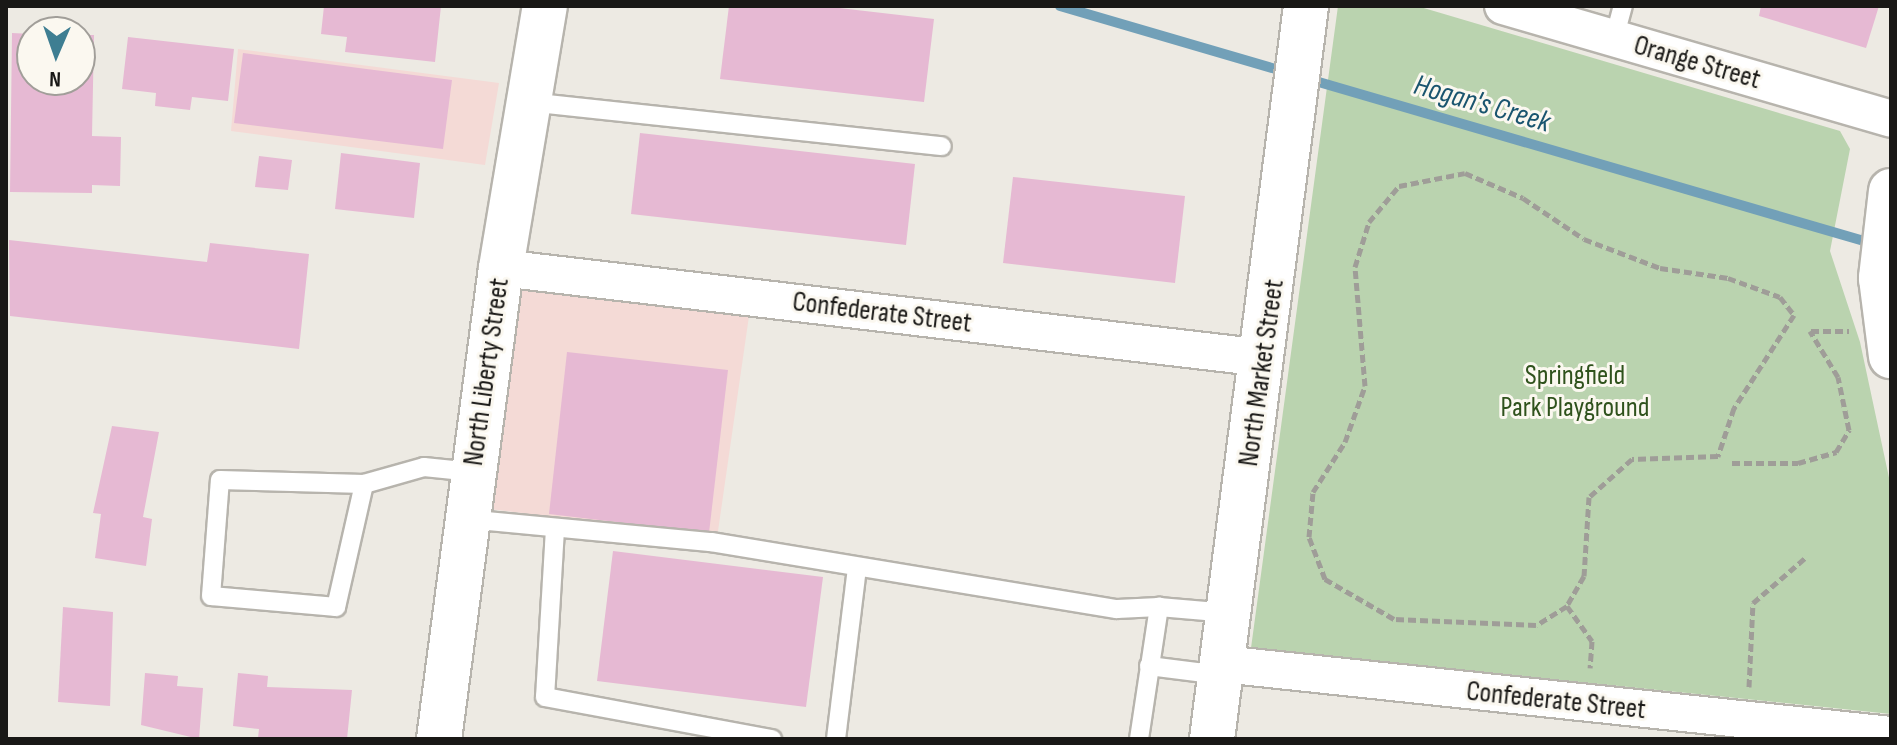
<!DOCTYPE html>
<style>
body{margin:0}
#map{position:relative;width:1897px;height:745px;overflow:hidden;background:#edeae3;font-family:"Sofia Sans Condensed",sans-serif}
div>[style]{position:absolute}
.industrial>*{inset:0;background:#f4dad6}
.green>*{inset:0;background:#bad3af}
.stream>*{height:10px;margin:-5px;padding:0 5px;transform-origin:5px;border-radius:5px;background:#72a0b8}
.building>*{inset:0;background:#e6b9d3}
.path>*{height:5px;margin-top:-2.5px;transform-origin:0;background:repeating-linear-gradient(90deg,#9f9d98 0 8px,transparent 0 12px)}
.roads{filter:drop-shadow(2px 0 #b7b4ad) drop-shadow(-2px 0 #b7b4ad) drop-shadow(0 2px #b7b4ad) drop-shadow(0 -2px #b7b4ad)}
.service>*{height:18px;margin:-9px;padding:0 9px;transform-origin:9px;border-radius:9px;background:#fff}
.minor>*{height:36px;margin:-18px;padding:0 18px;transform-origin:18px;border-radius:18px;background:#fff}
.tertiary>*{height:44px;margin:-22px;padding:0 22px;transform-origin:22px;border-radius:22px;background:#fff}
span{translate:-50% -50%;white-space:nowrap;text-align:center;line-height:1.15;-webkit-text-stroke:6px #fbf8f0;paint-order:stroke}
.street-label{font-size:28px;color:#191816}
.park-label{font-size:28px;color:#2f521c}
.water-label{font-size:30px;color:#1a556f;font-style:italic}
.frame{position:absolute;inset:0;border:8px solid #191816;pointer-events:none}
.north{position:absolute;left:16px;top:16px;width:80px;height:80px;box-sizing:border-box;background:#fbf8f0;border:2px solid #a19e99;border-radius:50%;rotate:182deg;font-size:22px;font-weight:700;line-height:32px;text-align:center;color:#191816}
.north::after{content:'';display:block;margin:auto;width:28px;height:36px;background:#3e7e92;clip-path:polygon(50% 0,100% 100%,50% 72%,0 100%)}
</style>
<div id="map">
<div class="industrial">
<div style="clip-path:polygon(238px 49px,499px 83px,485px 165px,231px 131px)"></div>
<div style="clip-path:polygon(520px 284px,749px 316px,717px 538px,490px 509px)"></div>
</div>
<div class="green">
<div style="clip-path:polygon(1338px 6px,1417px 6px,1840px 131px,1850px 149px,1830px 251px,1860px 342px,1891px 487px,1891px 714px,1251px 648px)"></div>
</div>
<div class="stream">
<div style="left:1060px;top:6px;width:235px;rotate:16.3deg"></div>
<div style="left:1305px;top:78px;width:593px;rotate:16.26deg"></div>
</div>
<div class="building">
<div style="clip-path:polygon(324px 6px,441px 6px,435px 62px,345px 52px,347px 37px,321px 34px)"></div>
<div style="clip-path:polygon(729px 6px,822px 6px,934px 19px,924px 102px,720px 79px)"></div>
<div style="clip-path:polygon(1761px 6px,1879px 6px,1866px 48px,1759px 16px)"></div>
<div style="clip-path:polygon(12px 33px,32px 34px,32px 80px,80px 80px,80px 35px,94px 35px,92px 136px,121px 137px,120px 186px,92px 185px,92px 193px,10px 192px)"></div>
<div style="clip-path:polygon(128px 37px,234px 49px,228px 101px,192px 97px,190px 110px,155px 106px,156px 93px,122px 89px)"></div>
<div style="clip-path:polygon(243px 53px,452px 80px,443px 149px,234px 123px)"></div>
<div style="clip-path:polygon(640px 133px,915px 164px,906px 245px,631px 214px)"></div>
<div style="clip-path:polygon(341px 153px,420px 163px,414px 218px,335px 209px)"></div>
<div style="clip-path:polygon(259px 156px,292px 160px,288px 190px,255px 187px)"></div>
<div style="clip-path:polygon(1013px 177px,1185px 196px,1175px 283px,1003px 263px)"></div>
<div style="clip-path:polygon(9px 240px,207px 262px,210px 243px,309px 254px,299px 349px,10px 316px)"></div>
<div style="clip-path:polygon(567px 352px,728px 370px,709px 533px,549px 514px)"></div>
<div style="clip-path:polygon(112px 426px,159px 432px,143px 517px,152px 519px,146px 566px,95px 558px,101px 514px,93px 513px)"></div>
<div style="clip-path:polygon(613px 551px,823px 577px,806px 707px,597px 681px)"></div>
<div style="clip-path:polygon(63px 607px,113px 612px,110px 706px,58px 702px)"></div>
<div style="clip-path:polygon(145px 673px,178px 676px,177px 686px,203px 688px,199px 739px,141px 725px)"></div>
<div style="clip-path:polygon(238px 673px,268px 676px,267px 687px,352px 690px,347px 739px,258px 738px,259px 729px,233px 726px)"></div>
</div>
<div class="path">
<div style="left:1465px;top:173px;width:63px;rotate:23.3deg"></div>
<div style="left:1523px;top:198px;width:73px;rotate:33.9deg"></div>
<div style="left:1584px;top:239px;width:81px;rotate:20.9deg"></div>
<div style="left:1660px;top:268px;width:69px;rotate:8.4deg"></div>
<div style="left:1728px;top:278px;width:55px;rotate:20.1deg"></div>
<div style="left:1780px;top:297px;width:23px;rotate:52deg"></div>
<div style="left:1794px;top:315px;width:111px;rotate:122.8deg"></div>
<div style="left:1734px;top:408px;width:51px;rotate:108.4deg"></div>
<div style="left:1718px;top:456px;width:86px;rotate:178deg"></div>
<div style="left:1632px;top:459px;width:57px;rotate:138.5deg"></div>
<div style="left:1589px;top:497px;width:79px;rotate:93.6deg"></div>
<div style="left:1584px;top:576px;width:34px;rotate:120deg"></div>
<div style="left:1567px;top:606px;width:36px;rotate:148deg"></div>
<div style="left:1536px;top:625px;width:142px;rotate:-177.6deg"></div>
<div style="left:1394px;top:619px;width:80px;rotate:-149.9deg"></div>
<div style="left:1325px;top:579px;width:45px;rotate:-110.9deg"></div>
<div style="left:1309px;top:537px;width:45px;rotate:-84.9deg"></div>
<div style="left:1313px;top:492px;width:59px;rotate:-57.4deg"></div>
<div style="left:1345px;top:442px;width:59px;rotate:-70.3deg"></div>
<div style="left:1365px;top:386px;width:119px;rotate:-94.8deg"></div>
<div style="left:1355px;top:267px;width:47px;rotate:-72.7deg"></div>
<div style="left:1369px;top:222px;width:47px;rotate:-50.2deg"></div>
<div style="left:1399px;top:186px;width:67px;rotate:-11.1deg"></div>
<div style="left:1811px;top:331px;width:38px"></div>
<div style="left:1732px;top:463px;width:66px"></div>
<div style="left:1798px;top:463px;width:40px;rotate:-16deg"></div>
<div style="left:1836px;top:452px;width:26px;rotate:-59deg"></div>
<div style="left:1849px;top:430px;width:54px;rotate:-101.7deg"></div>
<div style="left:1838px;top:377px;width:54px;rotate:-121.3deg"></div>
<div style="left:1567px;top:606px;width:43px;rotate:54.5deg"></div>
<div style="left:1592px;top:641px;width:27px;rotate:94deg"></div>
<div style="left:1749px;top:687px;width:84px;rotate:-87.3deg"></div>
<div style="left:1753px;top:603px;width:69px;rotate:-40.9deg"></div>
</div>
<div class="roads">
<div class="service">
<div style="left:1614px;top:39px;width:34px;rotate:-75deg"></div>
<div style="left:528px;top:102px;width:416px;rotate:6.1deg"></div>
<div style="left:364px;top:484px;width:126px;rotate:102.8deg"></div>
<div style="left:336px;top:607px;width:125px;rotate:-175deg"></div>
<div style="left:211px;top:596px;width:116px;rotate:-85.6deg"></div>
<div style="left:220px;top:480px;width:144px;rotate:1.6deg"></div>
<div style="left:364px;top:484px;width:62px;rotate:-15.8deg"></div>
<div style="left:424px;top:467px;width:49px;rotate:5.8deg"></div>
<div style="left:466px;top:519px;width:246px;rotate:5.4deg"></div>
<div style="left:711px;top:542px;width:411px;rotate:9.4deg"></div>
<div style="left:1117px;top:609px;width:42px;rotate:-2.7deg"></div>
<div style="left:555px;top:529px;width:168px;rotate:93.4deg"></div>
<div style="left:545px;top:697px;width:231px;rotate:10.5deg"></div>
<div style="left:1149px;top:666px;width:72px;rotate:7.2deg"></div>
<div style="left:836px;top:739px;width:173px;rotate:-83deg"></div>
<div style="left:1139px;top:739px;width:134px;rotate:-81.4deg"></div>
<div style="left:1159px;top:607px;width:70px;rotate:4.9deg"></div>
</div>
<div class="minor">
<div style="left:1503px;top:6px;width:404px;rotate:16.2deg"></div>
<div style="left:501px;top:268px;width:768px;rotate:6.73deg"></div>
<div style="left:1222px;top:664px;width:673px;rotate:6.06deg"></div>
</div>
<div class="tertiary">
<div style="left:1891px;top:191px;width:88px;rotate:96.6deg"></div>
<div style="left:1881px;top:278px;width:79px;rotate:82.7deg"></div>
<div style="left:439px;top:739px;width:475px;rotate:-82.5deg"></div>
<div style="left:501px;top:268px;width:266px;rotate:-80.5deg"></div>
<div style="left:1212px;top:739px;width:739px;rotate:-82.69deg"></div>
</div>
</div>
<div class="street-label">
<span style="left:1697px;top:63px;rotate:16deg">Orange Street</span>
<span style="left:882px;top:313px;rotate:7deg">Confederate Street</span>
<span style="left:487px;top:372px;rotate:-82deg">North Liberty Street</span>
<span style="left:1262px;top:373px;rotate:-82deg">North Market Street</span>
<span style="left:1556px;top:701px;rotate:6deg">Confederate Street</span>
</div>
<div class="park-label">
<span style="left:1575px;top:392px">Springfield<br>Park Playground</span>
</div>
<div class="water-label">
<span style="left:1482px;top:104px;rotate:16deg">Hogan's Creek</span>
</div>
<div class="frame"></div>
<div class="north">N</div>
</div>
